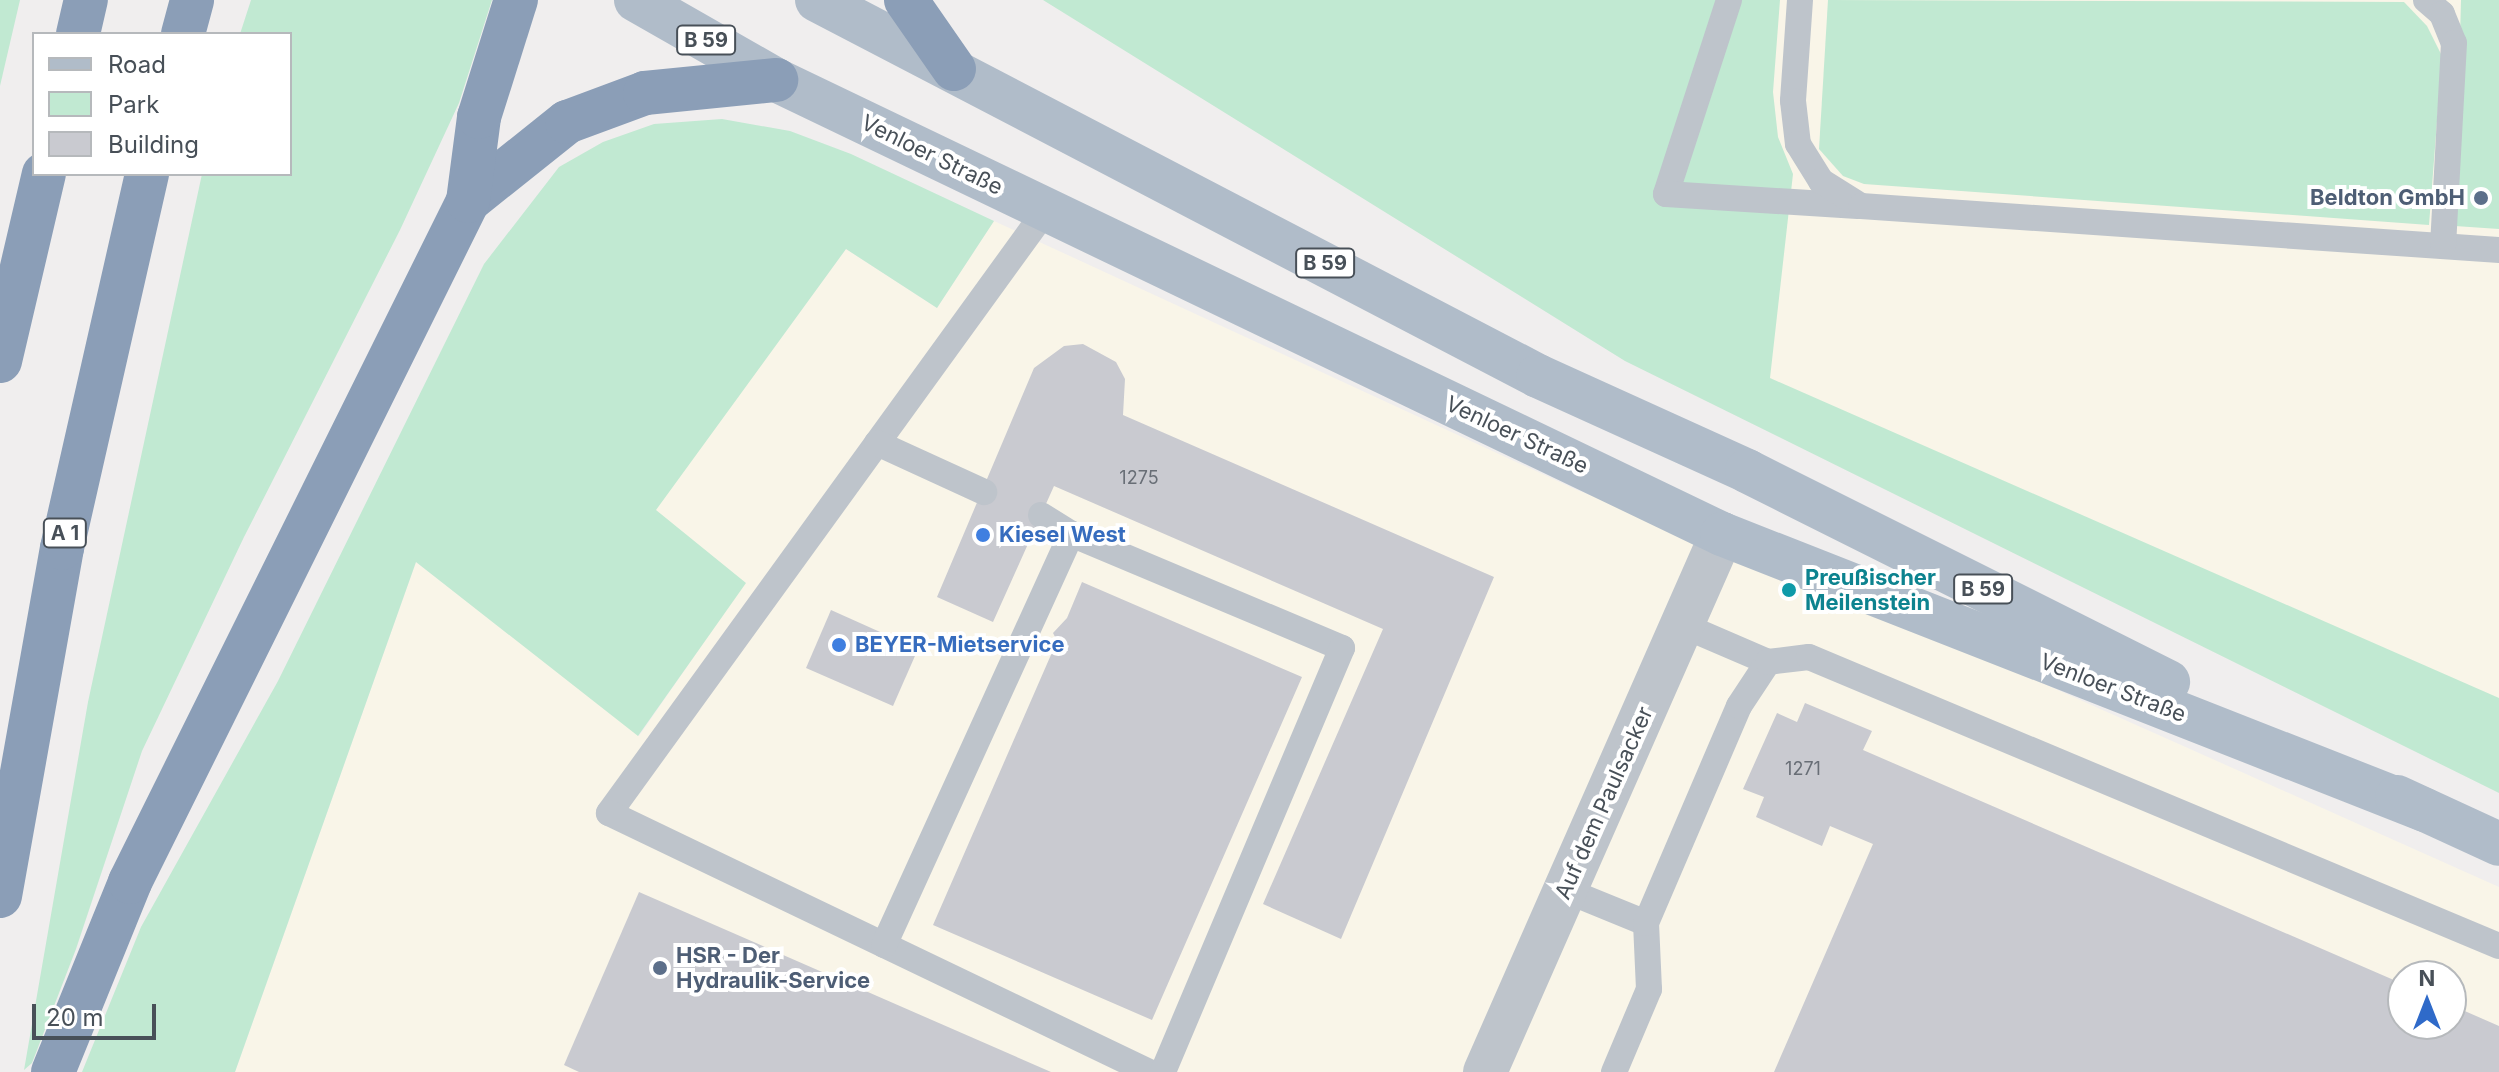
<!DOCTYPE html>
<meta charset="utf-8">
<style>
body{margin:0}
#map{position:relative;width:2499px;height:1072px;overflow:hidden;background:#f0eeee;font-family:Inter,sans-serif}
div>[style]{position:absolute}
.commercial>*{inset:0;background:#f9f5e8}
.green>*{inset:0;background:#c1e9d2}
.building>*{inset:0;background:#c9cad0}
.service>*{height:26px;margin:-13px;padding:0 13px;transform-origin:13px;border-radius:13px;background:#bec4cb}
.tertiary>*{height:44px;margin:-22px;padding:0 22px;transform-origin:22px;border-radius:22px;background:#bec4cb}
.primary>*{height:44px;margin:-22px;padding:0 22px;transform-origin:22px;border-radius:22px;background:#b0bcc9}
.motorway>*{height:44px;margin:-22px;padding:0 22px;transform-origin:22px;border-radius:22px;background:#8b9eb7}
.dots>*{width:22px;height:22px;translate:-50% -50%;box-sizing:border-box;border:4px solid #fff;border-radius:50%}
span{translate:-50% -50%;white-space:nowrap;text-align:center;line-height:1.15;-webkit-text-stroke:8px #fff;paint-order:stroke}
.number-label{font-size:18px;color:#686e76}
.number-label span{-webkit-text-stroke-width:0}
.shield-label span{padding:2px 6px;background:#fff;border:2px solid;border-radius:6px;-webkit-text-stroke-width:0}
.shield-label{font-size:20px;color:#485058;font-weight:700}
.street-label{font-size:22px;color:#485058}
.service-label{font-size:22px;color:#4e5e75;font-weight:700}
.right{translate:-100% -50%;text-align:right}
.left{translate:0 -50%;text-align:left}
.shop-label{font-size:22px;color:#366cbe;font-weight:700}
.culture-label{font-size:22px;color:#0d838f;font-weight:700}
.legend{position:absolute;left:32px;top:32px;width:260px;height:144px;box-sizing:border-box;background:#fff;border:2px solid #b6b9bc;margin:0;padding:10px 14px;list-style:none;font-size:24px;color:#485058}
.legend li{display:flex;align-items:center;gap:16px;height:40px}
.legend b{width:40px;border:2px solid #b6b9bc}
.north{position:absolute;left:2387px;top:960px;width:80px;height:80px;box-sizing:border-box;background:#fff;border:2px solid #b6b9bc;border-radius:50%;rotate:0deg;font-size:22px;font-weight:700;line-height:32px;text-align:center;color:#485058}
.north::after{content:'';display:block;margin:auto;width:28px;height:36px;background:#2f6ac9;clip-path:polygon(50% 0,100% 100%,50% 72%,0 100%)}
.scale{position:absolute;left:32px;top:1004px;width:124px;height:36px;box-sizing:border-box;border:4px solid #485058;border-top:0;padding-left:10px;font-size:24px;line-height:28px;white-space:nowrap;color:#485058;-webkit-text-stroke:6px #fff;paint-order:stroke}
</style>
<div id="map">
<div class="commercial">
<div style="clip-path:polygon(1134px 0,2499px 0,2499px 712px,1900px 458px)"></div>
<div style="clip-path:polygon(evenodd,994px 221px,1577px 490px,1814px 581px,2499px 887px,2499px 1072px,235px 1072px,416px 562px,639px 736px,745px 583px,655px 510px,846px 249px,937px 308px,994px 221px,2403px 976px,2451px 976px,2451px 1024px,2403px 1024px,2403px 976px)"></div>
</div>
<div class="green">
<div style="clip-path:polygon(0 0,20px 0,0 86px)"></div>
<div style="clip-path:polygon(251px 0,492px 0,459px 103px,400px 230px,244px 537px,142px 751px,76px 949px,32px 1063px,24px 1070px,88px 702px,202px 174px,290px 174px,290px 34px,240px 34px)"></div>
<div style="clip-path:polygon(1043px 0,1780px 0,1773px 92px,1778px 137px,1793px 174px,1770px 378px,2499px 698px,2499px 793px,1625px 361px)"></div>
<div style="clip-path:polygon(1828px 0,2404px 2px,2427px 26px,2442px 56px,2429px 225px,1864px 184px,1843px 176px,1819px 149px)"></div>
<div style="clip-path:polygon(2461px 0,2499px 0,2499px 229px,2455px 226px)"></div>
<div style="clip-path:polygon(722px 119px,790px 131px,851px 154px,994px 221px,937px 308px,846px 249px,656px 510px,746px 583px,638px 736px,416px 562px,235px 1072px,82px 1072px,141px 927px,278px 681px,484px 264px,559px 167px,603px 142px,654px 124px)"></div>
</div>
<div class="building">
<div style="clip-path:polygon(1083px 344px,1116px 362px,1125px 379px,1123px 415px,1494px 577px,1341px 939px,1263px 904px,1383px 629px,1054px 486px,993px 622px,937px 597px,1034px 368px,1064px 346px)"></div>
<div style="clip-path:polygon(1082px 582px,1302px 677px,1152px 1020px,933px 925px,1057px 641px,1053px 633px,1067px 618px)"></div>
<div style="clip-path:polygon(831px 610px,918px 649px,893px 706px,806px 668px)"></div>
<div style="clip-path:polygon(1805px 703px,1872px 731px,1863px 750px,2403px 984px,2403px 1024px,2451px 1024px,2451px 1005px,2499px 1026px,2499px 1072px,1774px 1072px,1873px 844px,1830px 826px,1822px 846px,1756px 817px,1764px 797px,1743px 789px,1777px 713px,1797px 722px)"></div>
<div style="clip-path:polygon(639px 892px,1051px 1072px,579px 1072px,564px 1065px)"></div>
</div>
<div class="service">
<div style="left:1729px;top:0;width:204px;rotate:108deg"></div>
<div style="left:1666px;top:194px;width:192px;rotate:3.6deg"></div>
<div style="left:1800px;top:0;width:101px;rotate:94deg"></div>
<div style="left:1793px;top:101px;width:43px;rotate:83.4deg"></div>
<div style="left:1798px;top:144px;width:44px;rotate:58.1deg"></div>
<div style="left:1821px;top:181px;width:47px;rotate:32deg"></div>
<div style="left:1861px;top:206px;width:640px;rotate:3.95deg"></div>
<div style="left:2426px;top:0;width:21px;rotate:41deg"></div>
<div style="left:2442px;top:14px;width:31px;rotate:68deg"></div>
<div style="left:2454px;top:43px;width:203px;rotate:93.1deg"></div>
<div style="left:1046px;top:210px;width:745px;rotate:125.93deg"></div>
<div style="left:609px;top:813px;width:599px;rotate:25.62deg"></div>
<div style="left:877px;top:443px;width:118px;rotate:24.6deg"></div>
<div style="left:1041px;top:515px;width:36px;rotate:32deg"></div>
<div style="left:1682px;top:625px;width:94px;rotate:23.3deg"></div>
<div style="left:1565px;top:890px;width:87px;rotate:22.2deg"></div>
<div style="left:884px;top:945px;width:452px;rotate:-65.5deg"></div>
<div style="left:1071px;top:534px;width:294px;rotate:22.8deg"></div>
<div style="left:1342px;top:648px;width:460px;rotate:112.9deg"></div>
<div style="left:1614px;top:1072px;width:90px;rotate:-67.1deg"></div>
<div style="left:1649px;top:989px;width:66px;rotate:-92.6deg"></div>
<div style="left:1646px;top:923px;width:236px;rotate:-66.8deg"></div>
<div style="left:1739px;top:706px;width:53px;rotate:-56.6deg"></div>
<div style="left:1768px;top:662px;width:41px;rotate:-7deg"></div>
<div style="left:1809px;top:657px;width:748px;rotate:22.73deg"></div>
</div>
<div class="tertiary">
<div style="left:1485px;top:1072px;width:588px;rotate:-66.23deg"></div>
</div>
<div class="primary">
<div style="left:636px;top:0;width:161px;rotate:29.7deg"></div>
<div style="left:776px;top:80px;width:1049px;rotate:25.64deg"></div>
<div style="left:1722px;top:534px;width:755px;rotate:21.44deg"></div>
<div style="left:817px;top:0;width:813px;rotate:27.54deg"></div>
<div style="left:1538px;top:376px;width:230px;rotate:24.4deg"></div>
<div style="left:1747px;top:471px;width:471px;rotate:26.6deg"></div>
<div style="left:2397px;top:797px;width:112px;rotate:24.7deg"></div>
</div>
<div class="motorway">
<div style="left:906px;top:0;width:84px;rotate:55.2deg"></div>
<div style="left:78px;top:34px;width:35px;rotate:-77deg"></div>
<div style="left:183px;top:34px;width:35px;rotate:-75deg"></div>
<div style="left:468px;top:201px;width:127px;rotate:-38.6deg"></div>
<div style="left:567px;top:122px;width:83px;rotate:-20.4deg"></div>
<div style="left:645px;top:93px;width:132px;rotate:-5.7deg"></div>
<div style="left:0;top:361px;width:192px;rotate:-76.8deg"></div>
<div style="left:0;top:896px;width:353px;rotate:-79.9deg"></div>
<div style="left:62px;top:548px;width:384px;rotate:-77.2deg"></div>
<div style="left:53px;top:1072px;width:205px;rotate:-67.9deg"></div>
<div style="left:130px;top:882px;width:760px;rotate:-63.6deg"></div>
<div style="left:468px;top:201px;width:85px;rotate:-82.5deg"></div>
<div style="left:479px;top:117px;width:123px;rotate:-72.5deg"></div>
</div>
<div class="dots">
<div style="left:2481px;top:198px;background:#5c6f8a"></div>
<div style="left:983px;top:535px;background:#3f7fe0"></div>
<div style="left:1789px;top:590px;background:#0f9aa8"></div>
<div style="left:839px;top:645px;background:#3f7fe0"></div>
<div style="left:660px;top:968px;background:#5c6f8a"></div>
</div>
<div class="number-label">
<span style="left:1139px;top:478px">1275</span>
<span style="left:1803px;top:769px">1271</span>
</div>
<div class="shield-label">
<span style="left:706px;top:40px">B 59</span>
<span style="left:1325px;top:263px">B 59</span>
<span style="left:65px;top:533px">A 1</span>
<span style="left:1983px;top:589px">B 59</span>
</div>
<div class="street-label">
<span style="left:932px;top:155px;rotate:26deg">Venloer Straße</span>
<span style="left:1517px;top:435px;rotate:25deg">Venloer Straße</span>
<span style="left:2113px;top:688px;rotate:21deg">Venloer Straße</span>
<span style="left:1604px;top:803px;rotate:-66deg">Auf dem Paulsacker</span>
</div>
<div class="service-label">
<span class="right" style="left:2465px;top:198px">Beldton GmbH</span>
<span class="left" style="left:676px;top:968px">HSR - Der<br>Hydraulik-Service</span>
</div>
<div class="shop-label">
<span class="left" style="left:999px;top:535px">Kiesel West</span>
<span class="left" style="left:855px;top:645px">BEYER-Mietservice</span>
</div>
<div class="culture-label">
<span class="left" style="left:1805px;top:590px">Preußischer<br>Meilenstein</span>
</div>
<ul class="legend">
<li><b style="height:10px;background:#b0bcc9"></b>Road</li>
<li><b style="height:22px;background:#c1e9d2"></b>Park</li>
<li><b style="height:22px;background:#c9cad0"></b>Building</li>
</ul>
<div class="north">N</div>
<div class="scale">20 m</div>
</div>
